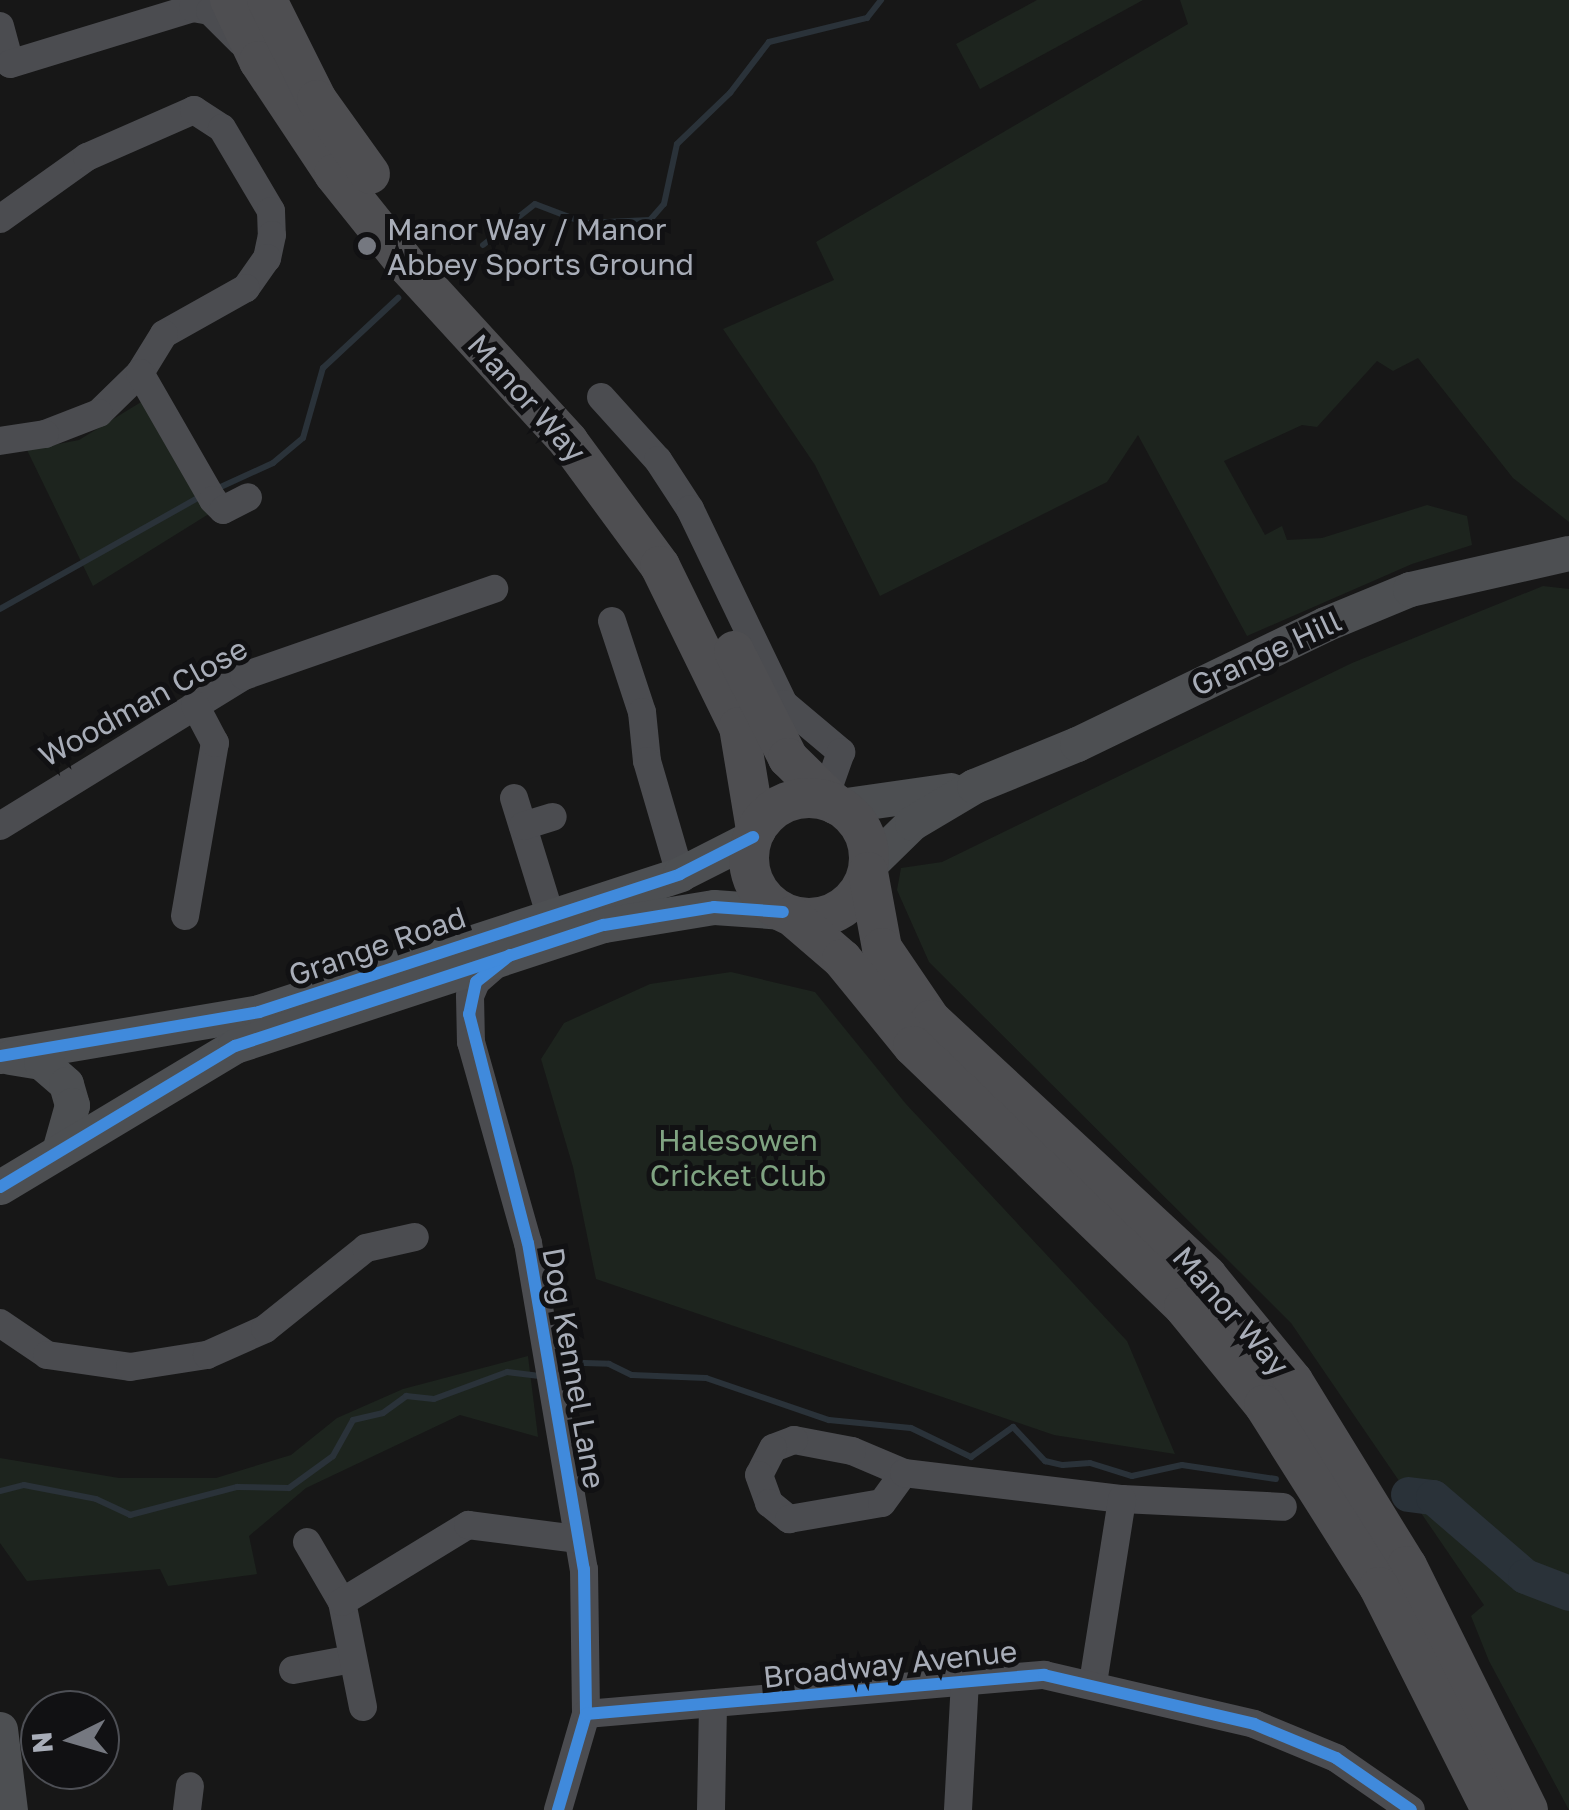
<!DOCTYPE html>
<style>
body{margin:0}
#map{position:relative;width:1569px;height:1810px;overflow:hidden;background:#171717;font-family:"Golos Text",sans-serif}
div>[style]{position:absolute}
.green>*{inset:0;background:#1d241e}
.stream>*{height:6px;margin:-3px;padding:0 3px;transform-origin:3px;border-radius:3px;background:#2a3239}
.river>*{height:35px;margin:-17.5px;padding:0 17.5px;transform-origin:17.5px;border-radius:17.5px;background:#2a3239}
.minor>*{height:28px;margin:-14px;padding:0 14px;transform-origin:14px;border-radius:14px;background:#4b4c50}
.major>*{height:35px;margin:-17.5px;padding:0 17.5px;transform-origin:17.5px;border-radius:17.5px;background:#4d4f52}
.highway>*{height:40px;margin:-20px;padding:0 20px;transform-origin:20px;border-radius:20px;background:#4e4e51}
.highway>.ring{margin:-20px;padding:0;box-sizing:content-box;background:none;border:40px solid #4e4e51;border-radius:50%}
.cycleway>*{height:12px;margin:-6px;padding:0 6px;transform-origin:6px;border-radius:6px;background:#408adc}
.dots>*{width:28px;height:28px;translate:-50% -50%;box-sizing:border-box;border:5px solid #111113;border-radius:50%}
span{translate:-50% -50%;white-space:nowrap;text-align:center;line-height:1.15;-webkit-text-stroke:10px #111113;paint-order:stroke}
.poi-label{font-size:30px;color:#a8adb8}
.left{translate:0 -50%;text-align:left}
.street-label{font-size:30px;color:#a8adb8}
.park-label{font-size:30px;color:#7fa381}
.north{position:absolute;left:20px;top:1690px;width:100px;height:100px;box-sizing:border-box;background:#111113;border:2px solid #4d4f55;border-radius:50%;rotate:265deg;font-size:28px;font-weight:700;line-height:40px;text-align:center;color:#a8adb8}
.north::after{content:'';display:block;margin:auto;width:35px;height:45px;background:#757880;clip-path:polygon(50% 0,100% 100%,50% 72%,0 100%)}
</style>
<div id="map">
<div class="green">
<div style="clip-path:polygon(1037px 0,1143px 0,980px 89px,956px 44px)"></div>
<div style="clip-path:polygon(1180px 0,1569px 0,1569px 522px,1513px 478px,1418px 358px,1393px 371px,1377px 361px,1317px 427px,1302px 425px,1224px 461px,1265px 535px,1282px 526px,1287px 540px,1322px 538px,1427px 505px,1467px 516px,1472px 545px,1412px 564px,1247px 636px,1138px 435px,1107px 482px,880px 596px,815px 465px,723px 329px,834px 280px,816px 242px,1188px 24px)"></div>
<div style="clip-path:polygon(146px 399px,212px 512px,93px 586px,27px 450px,79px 440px)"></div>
<div style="clip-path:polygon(1543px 586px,1569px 589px,1569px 1810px,1489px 1661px,1471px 1616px,1484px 1605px,1291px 1323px,929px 962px,897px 890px,901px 868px,942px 862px,1352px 663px)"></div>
<div style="clip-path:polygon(731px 972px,815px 992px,906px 1104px,1127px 1341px,1175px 1454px,1054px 1435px,596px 1279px,573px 1167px,541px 1059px,564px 1023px,650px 984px)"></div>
<div style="clip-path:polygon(528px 1356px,538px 1437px,460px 1415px,306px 1488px,249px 1536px,257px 1574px,168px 1586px,160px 1569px,27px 1581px,0 1543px,0 1458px,119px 1478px,216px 1478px,291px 1455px,337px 1418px,403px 1389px)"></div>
</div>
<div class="stream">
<div style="left:483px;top:245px;width:66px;rotate:-38.3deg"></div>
<div style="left:535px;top:204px;width:53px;rotate:20.8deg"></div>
<div style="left:585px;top:223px;width:65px;rotate:-2.6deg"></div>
<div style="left:650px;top:220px;width:21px;rotate:-49deg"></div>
<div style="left:664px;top:204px;width:61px;rotate:-77.8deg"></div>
<div style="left:677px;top:144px;width:74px;rotate:-43.9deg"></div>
<div style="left:730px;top:93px;width:64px;rotate:-52.6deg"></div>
<div style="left:769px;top:42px;width:101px;rotate:-13.8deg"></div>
<div style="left:867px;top:18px;width:23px;rotate:-52deg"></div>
<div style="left:214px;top:490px;width:65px;rotate:-24.6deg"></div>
<div style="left:273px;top:463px;width:39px;rotate:-40deg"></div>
<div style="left:303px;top:438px;width:73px;rotate:-74.1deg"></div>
<div style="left:323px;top:368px;width:103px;rotate:-43deg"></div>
<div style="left:0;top:609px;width:233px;rotate:-29.3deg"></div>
<div style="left:560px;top:1374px;width:26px;rotate:-25deg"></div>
<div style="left:584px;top:1363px;width:25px;rotate:2deg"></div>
<div style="left:609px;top:1364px;width:25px;rotate:26deg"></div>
<div style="left:632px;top:1375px;width:74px;rotate:2.3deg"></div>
<div style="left:706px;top:1378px;width:130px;rotate:18.9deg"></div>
<div style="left:829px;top:1420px;width:82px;rotate:5.6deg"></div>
<div style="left:911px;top:1428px;width:67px;rotate:25.8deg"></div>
<div style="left:971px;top:1457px;width:52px;rotate:-35.5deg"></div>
<div style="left:1013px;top:1427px;width:47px;rotate:46.7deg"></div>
<div style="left:1045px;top:1461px;width:18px;rotate:13deg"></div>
<div style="left:1063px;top:1465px;width:27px;rotate:-4deg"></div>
<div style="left:1090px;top:1463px;width:44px;rotate:17.2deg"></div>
<div style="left:1132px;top:1476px;width:51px;rotate:-12.4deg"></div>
<div style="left:1182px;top:1465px;width:95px;rotate:8.5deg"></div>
<div style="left:0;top:1491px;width:25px;rotate:-14deg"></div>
<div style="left:24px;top:1485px;width:73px;rotate:11deg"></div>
<div style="left:96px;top:1499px;width:38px;rotate:25deg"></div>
<div style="left:130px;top:1515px;width:111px;rotate:-14.7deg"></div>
<div style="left:237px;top:1487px;width:52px;rotate:1.1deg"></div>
<div style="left:289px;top:1488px;width:54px;rotate:-36deg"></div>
<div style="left:333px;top:1456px;width:41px;rotate:-60.9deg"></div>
<div style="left:353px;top:1420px;width:31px;rotate:-13deg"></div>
<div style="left:383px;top:1413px;width:29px;rotate:-36deg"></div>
<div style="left:406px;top:1396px;width:28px;rotate:6deg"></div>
<div style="left:434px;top:1399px;width:78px;rotate:-20.3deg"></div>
<div style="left:507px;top:1372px;width:35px;rotate:7deg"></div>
</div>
<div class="river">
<div style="left:1408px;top:1494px;width:25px;rotate:7deg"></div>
<div style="left:1433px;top:1497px;width:121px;rotate:40.7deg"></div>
<div style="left:1525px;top:1576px;width:47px;rotate:21.1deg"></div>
</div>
<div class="minor">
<div style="left:0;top:26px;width:39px;rotate:75deg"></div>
<div style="left:10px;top:64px;width:191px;rotate:-17deg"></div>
<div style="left:193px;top:8px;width:17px;rotate:10deg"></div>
<div style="left:210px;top:11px;width:44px;rotate:45deg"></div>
<div style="left:0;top:219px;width:107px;rotate:-35.5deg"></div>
<div style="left:87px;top:157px;width:117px;rotate:-23.7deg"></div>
<div style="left:194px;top:110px;width:33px;rotate:33deg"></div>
<div style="left:222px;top:128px;width:96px;rotate:59.4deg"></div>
<div style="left:271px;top:211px;width:24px;rotate:88deg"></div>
<div style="left:272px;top:235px;width:24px;rotate:102deg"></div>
<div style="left:267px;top:258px;width:37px;rotate:125deg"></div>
<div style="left:246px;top:288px;width:94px;rotate:150.7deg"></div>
<div style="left:164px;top:334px;width:46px;rotate:121.6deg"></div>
<div style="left:140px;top:373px;width:57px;rotate:135.7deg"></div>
<div style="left:99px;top:413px;width:58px;rotate:158.7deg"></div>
<div style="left:45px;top:434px;width:46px;rotate:171.2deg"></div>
<div style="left:140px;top:373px;width:146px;rotate:60.1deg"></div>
<div style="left:213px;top:500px;width:14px;rotate:45deg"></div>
<div style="left:223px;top:510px;width:28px;rotate:-27deg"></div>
<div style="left:601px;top:397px;width:85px;rotate:47.9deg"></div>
<div style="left:658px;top:460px;width:59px;rotate:56.9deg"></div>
<div style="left:690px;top:509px;width:216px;rotate:64.3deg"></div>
<div style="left:784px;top:704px;width:75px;rotate:40.1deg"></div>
<div style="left:841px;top:752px;width:51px;rotate:109.5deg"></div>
<div style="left:612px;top:621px;width:96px;rotate:71.8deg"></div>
<div style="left:642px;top:712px;width:49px;rotate:84.2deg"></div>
<div style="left:647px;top:761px;width:118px;rotate:73.7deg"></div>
<div style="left:514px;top:798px;width:121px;rotate:72.8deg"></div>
<div style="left:0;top:826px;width:286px;rotate:-31.6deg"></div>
<div style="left:244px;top:676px;width:265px;rotate:-19.2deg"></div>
<div style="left:523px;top:826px;width:31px;rotate:-17deg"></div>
<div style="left:185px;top:916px;width:176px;rotate:-80.2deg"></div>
<div style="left:215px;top:743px;width:43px;rotate:-117.8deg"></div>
<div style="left:500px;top:961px;width:32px;rotate:139deg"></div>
<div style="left:476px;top:982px;width:15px;rotate:113deg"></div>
<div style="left:470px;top:996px;width:46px;rotate:88.8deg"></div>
<div style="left:471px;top:1042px;width:209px;rotate:74.2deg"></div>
<div style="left:528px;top:1243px;width:331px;rotate:80.3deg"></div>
<div style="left:584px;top:1569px;width:145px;rotate:89.2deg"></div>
<div style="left:586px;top:1714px;width:100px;rotate:106.3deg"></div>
<div style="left:0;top:1323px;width:57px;rotate:34.2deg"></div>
<div style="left:47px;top:1355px;width:84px;rotate:8.2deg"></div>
<div style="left:130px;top:1367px;width:78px;rotate:-8.9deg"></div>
<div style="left:207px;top:1355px;width:64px;rotate:-24.1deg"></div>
<div style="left:265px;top:1329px;width:129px;rotate:-38.7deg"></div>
<div style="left:366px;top:1248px;width:50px;rotate:-12.7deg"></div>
<div style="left:904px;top:1473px;width:56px;rotate:-157.1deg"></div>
<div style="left:852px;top:1451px;width:59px;rotate:-169.3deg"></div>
<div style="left:794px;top:1440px;width:22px;rotate:159deg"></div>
<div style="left:773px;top:1448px;width:30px;rotate:117deg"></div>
<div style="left:759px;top:1475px;width:30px;rotate:70deg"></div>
<div style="left:769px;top:1503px;width:26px;rotate:39deg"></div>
<div style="left:789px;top:1519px;width:94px;rotate:-9.8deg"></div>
<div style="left:882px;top:1503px;width:37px;rotate:-54deg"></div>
<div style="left:904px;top:1473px;width:220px;rotate:6.8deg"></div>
<div style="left:1122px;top:1499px;width:161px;rotate:2.8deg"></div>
<div style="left:307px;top:1542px;width:69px;rotate:59.7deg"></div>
<div style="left:293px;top:1670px;width:60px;rotate:-10.6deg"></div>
<div style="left:1093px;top:1683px;width:186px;rotate:-81deg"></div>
<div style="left:363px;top:1707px;width:107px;rotate:-101.3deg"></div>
<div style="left:342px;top:1602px;width:148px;rotate:-31.4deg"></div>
<div style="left:468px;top:1525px;width:111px;rotate:7.3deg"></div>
<div style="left:586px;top:1714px;width:460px;rotate:-4.9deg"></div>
<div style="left:1044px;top:1675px;width:216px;rotate:13.1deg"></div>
<div style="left:1254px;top:1724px;width:89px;rotate:22.5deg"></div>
<div style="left:1336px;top:1758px;width:91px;rotate:34.7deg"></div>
<div style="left:187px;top:1810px;width:24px;rotate:-83deg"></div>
<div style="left:711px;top:1810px;width:104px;rotate:-88.9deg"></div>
<div style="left:958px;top:1810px;width:129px;rotate:-86.9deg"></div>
</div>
<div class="major">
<div style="left:839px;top:806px;width:113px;rotate:-8.1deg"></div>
<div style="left:869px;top:865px;width:60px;rotate:-44.3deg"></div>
<div style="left:912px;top:823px;width:72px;rotate:-30.8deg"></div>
<div style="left:974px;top:786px;width:111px;rotate:-22.2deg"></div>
<div style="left:1077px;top:744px;width:276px;rotate:-25.8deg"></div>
<div style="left:1325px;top:624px;width:92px;rotate:-22.4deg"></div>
<div style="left:1410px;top:589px;width:163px;rotate:-12.8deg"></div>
<div style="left:0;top:1056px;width:263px;rotate:-9.6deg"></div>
<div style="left:259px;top:1012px;width:443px;rotate:-18.1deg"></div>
<div style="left:680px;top:874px;width:82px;rotate:-26.9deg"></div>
<div style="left:10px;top:1057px;width:31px;rotate:9deg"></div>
<div style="left:41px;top:1062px;width:33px;rotate:41deg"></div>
<div style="left:66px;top:1084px;width:22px;rotate:74deg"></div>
<div style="left:72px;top:1105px;width:48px;rotate:105.8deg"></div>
<div style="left:0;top:1187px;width:274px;rotate:-31deg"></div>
<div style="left:235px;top:1046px;width:388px;rotate:-18.2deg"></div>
<div style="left:604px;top:925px;width:111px;rotate:-9.3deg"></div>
<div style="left:714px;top:907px;width:69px;rotate:4.1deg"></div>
<div style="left:0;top:1729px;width:82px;rotate:83deg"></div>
</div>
<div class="highway">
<div style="left:230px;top:0;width:68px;rotate:64.6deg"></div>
<div style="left:259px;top:61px;width:136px;rotate:56.4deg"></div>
<div style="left:334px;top:174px;width:117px;rotate:51.3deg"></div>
<div style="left:407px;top:265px;width:239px;rotate:47.5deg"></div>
<div style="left:568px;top:441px;width:155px;rotate:53.6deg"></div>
<div style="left:660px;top:566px;width:179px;rotate:63.9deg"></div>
<div style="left:739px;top:727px;width:104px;rotate:80.6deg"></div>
<div style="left:267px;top:0;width:112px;rotate:63.4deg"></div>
<div style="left:317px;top:100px;width:91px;rotate:54.4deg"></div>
<div style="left:734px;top:651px;width:120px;rotate:63.2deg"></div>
<div style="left:788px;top:758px;width:66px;rotate:44.4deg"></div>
<div class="ring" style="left:749px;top:798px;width:80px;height:80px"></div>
<div style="left:868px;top:872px;width:77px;rotate:79.6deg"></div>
<div style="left:882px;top:948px;width:87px;rotate:55.8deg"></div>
<div style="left:931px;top:1020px;width:376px;rotate:42.8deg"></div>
<div style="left:1207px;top:1276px;width:136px;rotate:50.7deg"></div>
<div style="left:1293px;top:1381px;width:217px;rotate:58.4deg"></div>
<div style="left:1407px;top:1566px;width:272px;rotate:63.6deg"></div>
<div style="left:792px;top:916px;width:66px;rotate:40.7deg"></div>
<div style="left:842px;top:959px;width:112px;rotate:50.8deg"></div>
<div style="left:913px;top:1046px;width:376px;rotate:43.9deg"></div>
<div style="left:1184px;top:1307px;width:127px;rotate:50.8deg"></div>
<div style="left:1264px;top:1405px;width:215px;rotate:57.7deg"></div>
<div style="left:1379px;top:1587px;width:250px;rotate:63.3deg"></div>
</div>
<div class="cycleway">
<div style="left:510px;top:955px;width:43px;rotate:141.5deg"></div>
<div style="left:476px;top:982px;width:33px;rotate:102deg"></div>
<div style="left:469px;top:1014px;width:236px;rotate:75.6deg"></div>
<div style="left:528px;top:1243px;width:331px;rotate:80.3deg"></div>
<div style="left:584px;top:1569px;width:145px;rotate:89.2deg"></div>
<div style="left:586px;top:1714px;width:100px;rotate:106.3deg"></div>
<div style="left:0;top:1056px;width:263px;rotate:-9.6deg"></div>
<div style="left:259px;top:1012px;width:443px;rotate:-18.1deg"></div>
<div style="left:680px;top:874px;width:82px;rotate:-26.9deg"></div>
<div style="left:0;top:1187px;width:274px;rotate:-31deg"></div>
<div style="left:235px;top:1046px;width:388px;rotate:-18.2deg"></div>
<div style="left:604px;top:925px;width:111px;rotate:-9.3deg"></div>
<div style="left:714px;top:907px;width:69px;rotate:4.1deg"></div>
<div style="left:586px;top:1714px;width:460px;rotate:-4.9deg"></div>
<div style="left:1044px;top:1675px;width:216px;rotate:13.1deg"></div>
<div style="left:1254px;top:1724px;width:89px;rotate:22.5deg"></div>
<div style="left:1336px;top:1758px;width:91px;rotate:34.7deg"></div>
</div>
<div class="dots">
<div style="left:367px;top:246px;background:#757880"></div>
</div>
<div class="poi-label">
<span class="left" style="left:387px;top:246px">Manor Way / Manor<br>Abbey Sports Ground</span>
</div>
<div class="street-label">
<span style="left:527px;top:398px;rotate:48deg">Manor Way</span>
<span style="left:1266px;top:653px;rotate:-25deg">Grange Hill</span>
<span style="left:143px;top:702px;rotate:-29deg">Woodman Close</span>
<span style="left:377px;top:946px;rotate:-19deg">Grange Road</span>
<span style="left:1231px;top:1311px;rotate:49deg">Manor Way</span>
<span style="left:574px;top:1368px;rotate:80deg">Dog Kennel Lane</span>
<span style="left:890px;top:1664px;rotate:-6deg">Broadway Avenue</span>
</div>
<div class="park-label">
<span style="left:738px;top:1157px">Halesowen<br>Cricket Club</span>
</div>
<div class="north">N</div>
</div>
